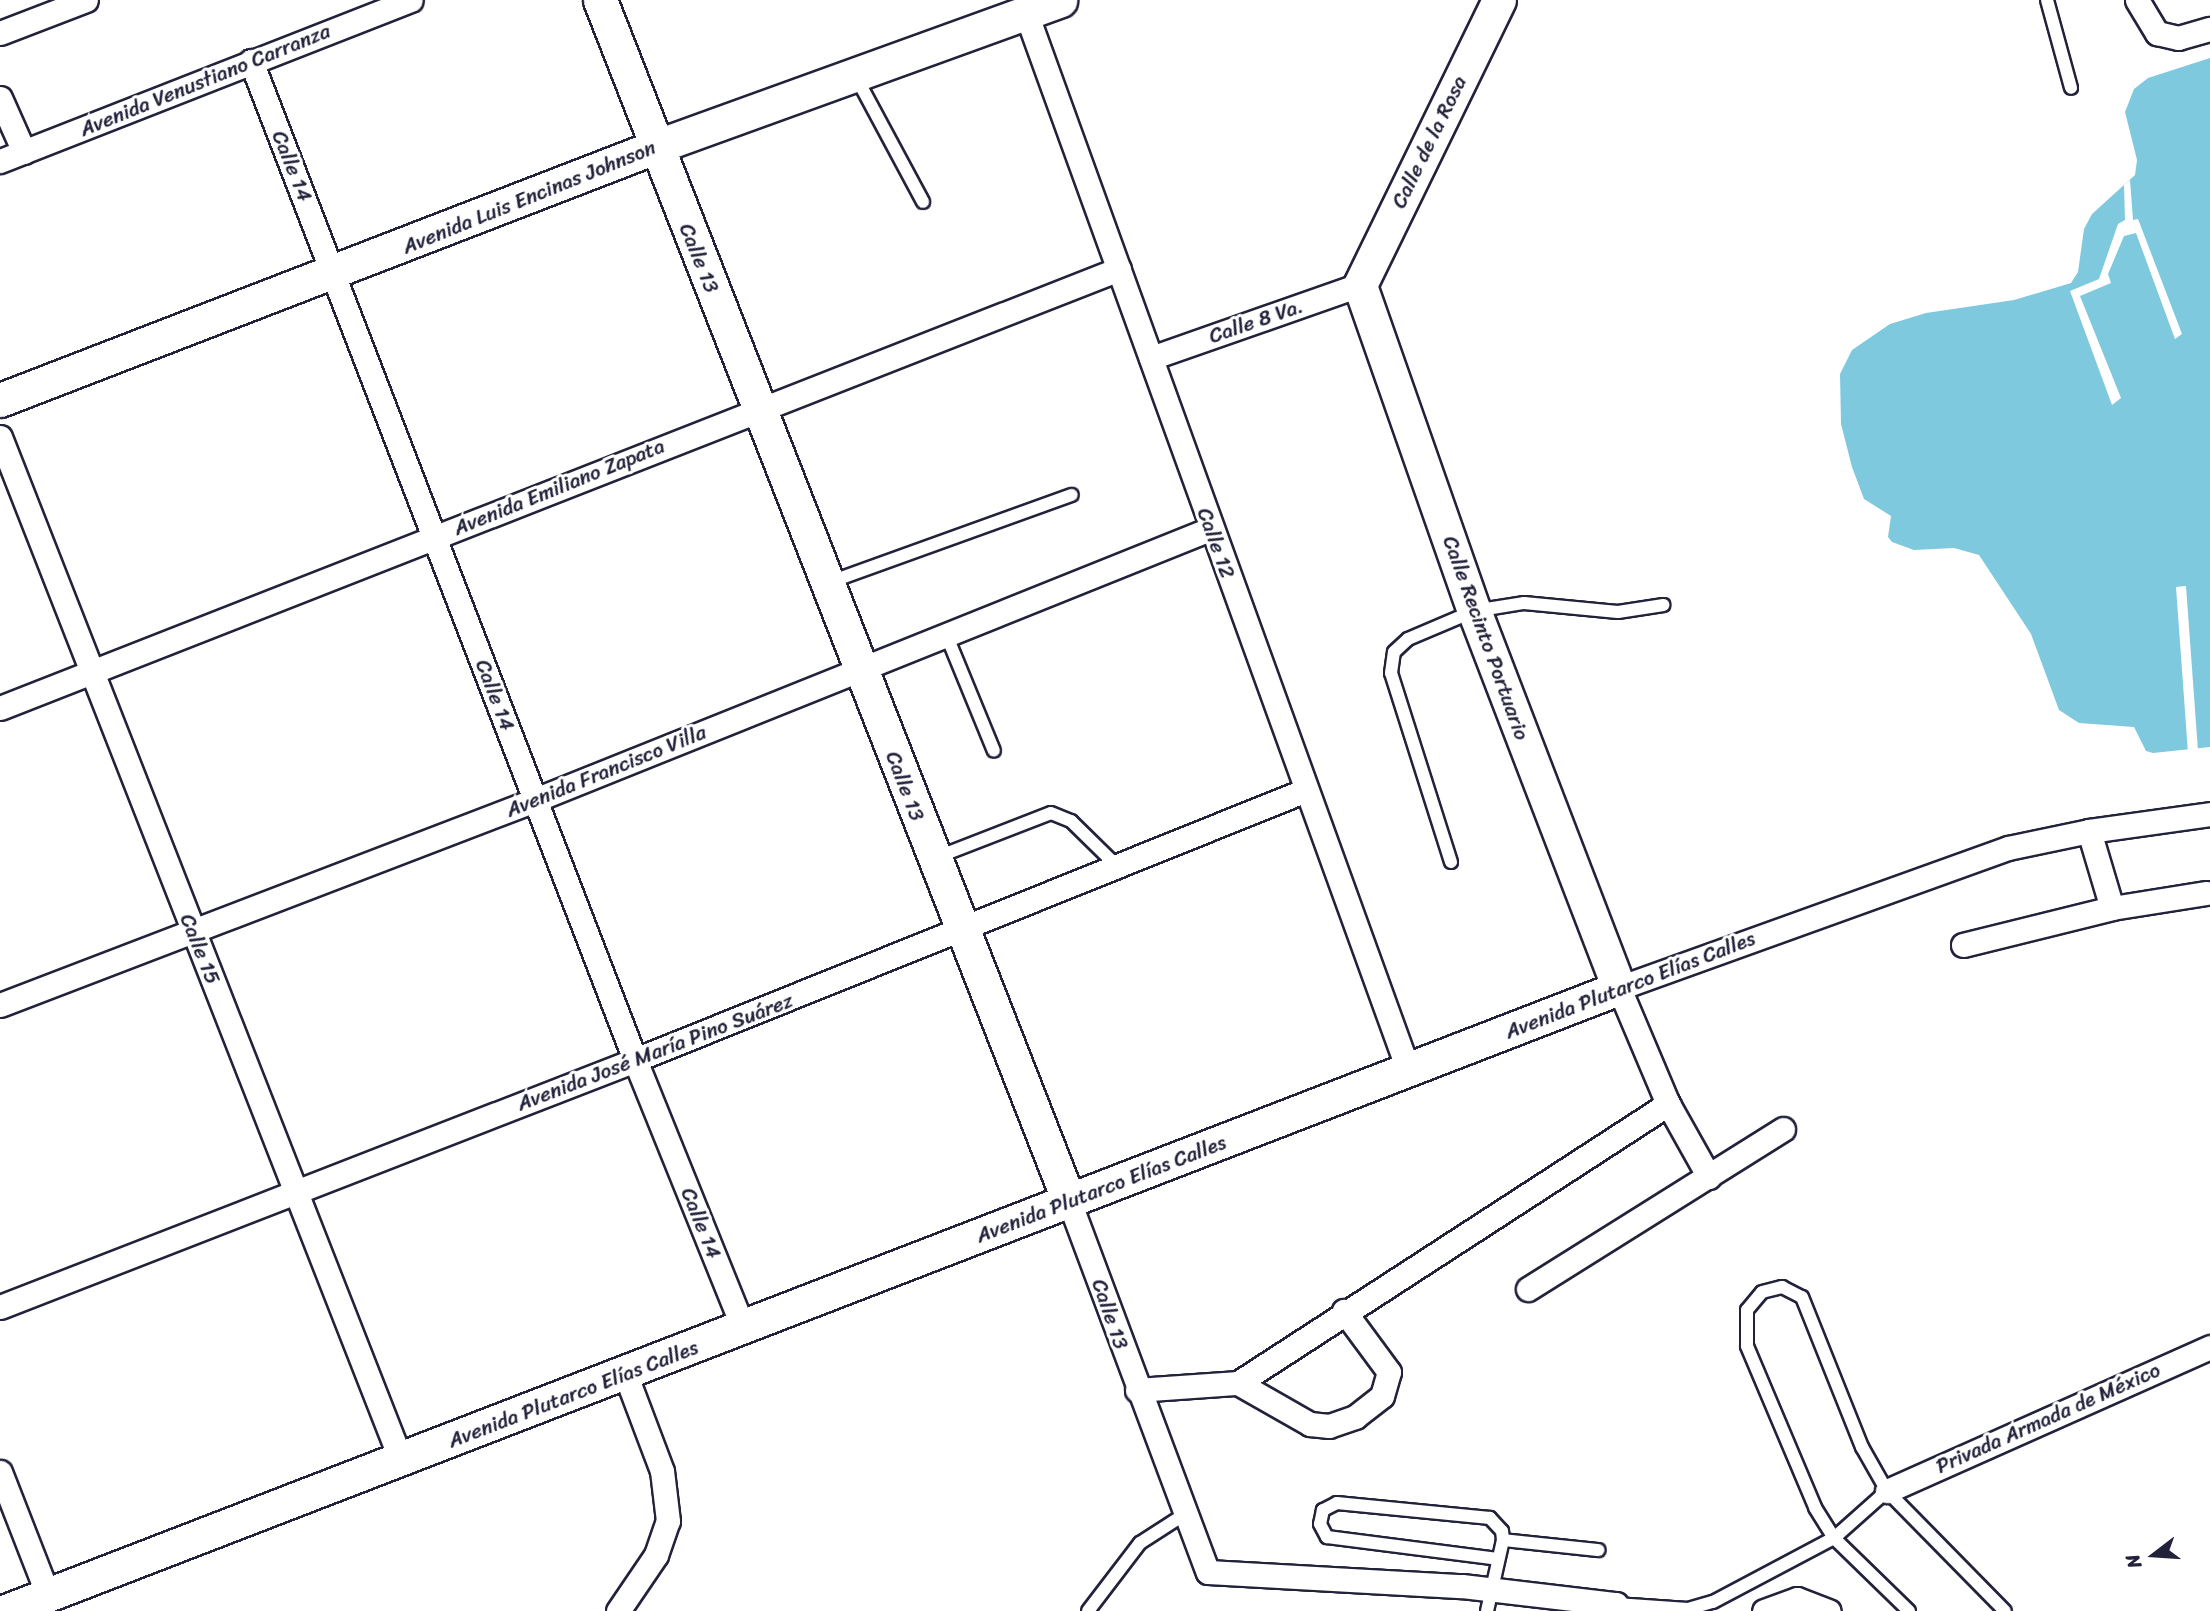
<!DOCTYPE html>
<meta charset="utf-8">
<style>
body{margin:0}
#map{position:relative;width:2210px;height:1611px;overflow:hidden;background:#fff;font-family:Sriracha,sans-serif}
div>[style]{position:absolute}
.water>*{inset:0;background:#7fc9df}
.pier>*{inset:0;background:#fff}
.roads{filter:drop-shadow(2px 0 #22223b) drop-shadow(-2px 0 #22223b) drop-shadow(0 2px #22223b) drop-shadow(0 -2px #22223b)}
.lane>*{height:12px;margin:-6px;padding:0 6px;transform-origin:6px;border-radius:6px;background:#fff}
.street>*{height:23px;margin:-11.5px;padding:0 11.5px;transform-origin:11.5px;border-radius:11.5px;background:#fff}
.secondary>*{height:33px;margin:-16.5px;padding:0 16.5px;transform-origin:16.5px;border-radius:16.5px;background:#fff}
span{translate:-50% -50%;white-space:nowrap;text-align:center;line-height:1.15;-webkit-text-stroke:6px #fff;paint-order:stroke}
.street-label{font-size:21px;color:#22223b}
.north{position:absolute;left:2119px;top:1520px;width:70px;height:70px;-webkit-text-stroke:5px #fff;paint-order:stroke;rotate:253deg;font-size:19px;font-weight:700;line-height:28px;text-align:center;color:#22223b}
.north::after{content:'';display:block;margin:auto;width:24px;height:32px;background:#22223b;clip-path:polygon(50% 0,100% 100%,50% 72%,0 100%)}
</style>
<div id="map">
<div class="water">
<div style="clip-path:polygon(2210px 58px,2210px 747px,2153px 753px,2146px 751px,2134px 727px,2079px 723px,2059px 710px,2031px 634px,1979px 555px,1954px 548px,1914px 550px,1892px 542px,1888px 537px,1891px 516px,1864px 499px,1852px 467px,1841px 424px,1840px 374px,1852px 350px,1890px 324px,1926px 313px,2014px 300px,2071px 283px,2078px 272px,2084px 229px,2092px 214px,2135px 175px,2137px 160px,2125px 112px,2134px 89px,2148px 78px)"></div>
</div>
<div class="pier">
<div style="clip-path:polygon(2130px 180px,2133px 220px,2138px 219px,2182px 334px,2175px 339px,2136px 233px,2124px 236px,2108px 274px,2111px 283px,2080px 296px,2121px 398px,2112px 405px,2070px 291px,2099px 279px,2118px 224px,2125px 220px,2124px 185px)"></div>
<div style="clip-path:polygon(2186px 586px,2198px 751px,2188px 753px,2176px 587px)"></div>
</div>
<div class="roads">
<div class="lane">
<div style="left:2047px;top:0;width:91px;rotate:74.7deg"></div>
<div style="left:855px;top:75px;width:144px;rotate:61.8deg"></div>
<div style="left:827px;top:583px;width:260px;rotate:-19.8deg"></div>
<div style="left:946px;top:634px;width:126px;rotate:67.7deg"></div>
<div style="left:935px;top:858px;width:124px;rotate:-21.2deg"></div>
<div style="left:1051px;top:813px;width:22px;rotate:22deg"></div>
<div style="left:1071px;top:821px;width:66px;rotate:44.4deg"></div>
<div style="left:1451px;top:862px;width:198px;rotate:-107.6deg"></div>
<div style="left:1391px;top:673px;width:21px;rotate:-82deg"></div>
<div style="left:1394px;top:652px;width:19px;rotate:-43deg"></div>
<div style="left:1408px;top:639px;width:72px;rotate:-23deg"></div>
<div style="left:1474px;top:611px;width:51px;rotate:-9.1deg"></div>
<div style="left:1524px;top:603px;width:94px;rotate:5.5deg"></div>
<div style="left:1618px;top:612px;width:46px;rotate:-8.8deg"></div>
<div style="left:1503px;top:1540px;width:96px;rotate:6deg"></div>
<div style="left:1616px;top:1604px;width:72px;rotate:4deg"></div>
<div style="left:1688px;top:1609px;width:26px;rotate:-16deg"></div>
<div style="left:1713px;top:1602px;width:137px;rotate:-27.9deg"></div>
<div style="left:1834px;top:1538px;width:71px;rotate:-41.6deg"></div>
<div style="left:1088px;top:1611px;width:86px;rotate:-52.6deg"></div>
<div style="left:1140px;top:1543px;width:54px;rotate:-32.8deg"></div>
<div style="left:1487px;top:1611px;width:73px;rotate:-77.3deg"></div>
<div style="left:1503px;top:1540px;width:9px;rotate:-96deg"></div>
<div style="left:1502px;top:1531px;width:18px;rotate:-133deg"></div>
<div style="left:1490px;top:1518px;width:154px;rotate:-174.4deg"></div>
<div style="left:1337px;top:1503px;width:16px;rotate:153deg"></div>
<div style="left:1323px;top:1510px;width:14px;rotate:102deg"></div>
<div style="left:1320px;top:1524px;width:15px;rotate:62deg"></div>
<div style="left:1327px;top:1537px;width:172px;rotate:7.3deg"></div>
<div style="left:1909px;top:1611px;width:105px;rotate:-135.8deg"></div>
<div style="left:1834px;top:1538px;width:36px;rotate:-122deg"></div>
<div style="left:1815px;top:1507px;width:175px;rotate:-112.9deg"></div>
<div style="left:1747px;top:1346px;width:36px;rotate:-90deg"></div>
<div style="left:1747px;top:1310px;width:23px;rotate:-50deg"></div>
<div style="left:1762px;top:1292px;width:21px;rotate:-14deg"></div>
<div style="left:1782px;top:1287px;width:22px;rotate:27deg"></div>
<div style="left:1802px;top:1297px;width:162px;rotate:68.2deg"></div>
<div style="left:1862px;top:1447px;width:51px;rotate:60.4deg"></div>
<div style="left:1887px;top:1491px;width:168px;rotate:45.5deg"></div>
</div>
<div class="street">
<div style="left:2137px;top:0;width:39px;rotate:59deg"></div>
<div style="left:2157px;top:33px;width:22px;rotate:13deg"></div>
<div style="left:2178px;top:38px;width:33px;rotate:-16deg"></div>
<div style="left:1026px;top:13px;width:1126px;rotate:70.12deg"></div>
<div style="left:0;top:33px;width:92px;rotate:-21deg"></div>
<div style="left:251px;top:61px;width:1070px;rotate:68.97deg"></div>
<div style="left:635px;top:1060px;width:288px;rotate:68deg"></div>
<div style="left:0;top:98px;width:59px;rotate:66deg"></div>
<div style="left:0;top:161px;width:441px;rotate:-21.4deg"></div>
<div style="left:1151px;top:358px;width:221px;rotate:-19.3deg"></div>
<div style="left:0;top:437px;width:1099px;rotate:68.6deg"></div>
<div style="left:0;top:708px;width:1202px;rotate:-21.42deg"></div>
<div style="left:2089px;top:831px;width:80px;rotate:73.4deg"></div>
<div style="left:1963px;top:945px;width:154px;rotate:-13.9deg"></div>
<div style="left:2112px;top:908px;width:96px;rotate:-9deg"></div>
<div style="left:0;top:1005px;width:573px;rotate:-20.97deg"></div>
<div style="left:535px;top:800px;width:727px;rotate:-21.87deg"></div>
<div style="left:1709px;top:1177px;width:84px;rotate:-119.3deg"></div>
<div style="left:1668px;top:1104px;width:126px;rotate:-112.9deg"></div>
<div style="left:1619px;top:988px;width:413px;rotate:-19.8deg"></div>
<div style="left:2008px;top:848px;width:83px;rotate:-11.9deg"></div>
<div style="left:2089px;top:831px;width:122px;rotate:-8deg"></div>
<div style="left:1069px;top:1201px;width:396px;rotate:69.5deg"></div>
<div style="left:1208px;top:1572px;width:254px;rotate:3.2deg"></div>
<div style="left:1462px;top:1586px;width:155px;rotate:6.7deg"></div>
<div style="left:1616px;top:1604px;width:8px;rotate:60deg"></div>
<div style="left:1528px;top:1289px;width:301px;rotate:-32.1deg"></div>
<div style="left:0;top:1307px;width:681px;rotate:-21.25deg"></div>
<div style="left:635px;top:1060px;width:723px;rotate:-21.92deg"></div>
<div style="left:1238px;top:1383px;width:83px;rotate:29.7deg"></div>
<div style="left:1310px;top:1424px;width:19px;rotate:6deg"></div>
<div style="left:1329px;top:1426px;width:28px;rotate:-19deg"></div>
<div style="left:1355px;top:1417px;width:34px;rotate:-38deg"></div>
<div style="left:1382px;top:1396px;width:25px;rotate:-74deg"></div>
<div style="left:1389px;top:1372px;width:76px;rotate:-126.4deg"></div>
<div style="left:1137px;top:1390px;width:101px;rotate:-4deg"></div>
<div style="left:1238px;top:1383px;width:513px;rotate:-32.98deg"></div>
<div style="left:0;top:1472px;width:132px;rotate:68.7deg"></div>
<div style="left:1887px;top:1491px;width:354px;rotate:-24deg"></div>
<div style="left:618px;top:1611px;width:68px;rotate:-55.8deg"></div>
<div style="left:656px;top:1555px;width:36px;rotate:-71deg"></div>
<div style="left:668px;top:1521px;width:50px;rotate:-96.8deg"></div>
<div style="left:662px;top:1471px;width:105px;rotate:-110.7deg"></div>
<div style="left:1764px;top:1611px;width:35px;rotate:-20deg"></div>
<div style="left:1797px;top:1599px;width:34px;rotate:21deg"></div>
</div>
<div class="secondary">
<div style="left:600px;top:0;width:1289px;rotate:68.67deg"></div>
<div style="left:0;top:400px;width:702px;rotate:-21.12deg"></div>
<div style="left:655px;top:147px;width:431px;rotate:-19.9deg"></div>
<div style="left:6px;top:1611px;width:1729px;rotate:-21.12deg"></div>
<div style="left:1619px;top:988px;width:404px;rotate:-111deg"></div>
<div style="left:1474px;top:611px;width:345px;rotate:-109.3deg"></div>
<div style="left:1360px;top:285px;width:317px;rotate:-64deg"></div>
</div>
</div>
<div class="street-label">
<span style="left:205px;top:80px;rotate:-22deg">Avenida Venustiano Carranza</span>
<span style="left:1429px;top:142px;rotate:-64deg">Calle de la Rosa</span>
<span style="left:292px;top:166px;rotate:68deg">Calle 14</span>
<span style="left:529px;top:197px;rotate:-22deg">Avenida Luis Encinas Johnson</span>
<span style="left:699px;top:258px;rotate:68deg">Calle 13</span>
<span style="left:1256px;top:321px;rotate:-19deg">Calle 8 Va.</span>
<span style="left:559px;top:487px;rotate:-22deg">Avenida Emiliano Zapata</span>
<span style="left:1216px;top:543px;rotate:70deg">Calle 12</span>
<span style="left:1486px;top:638px;rotate:70deg">Calle Recinto Portuario</span>
<span style="left:495px;top:695px;rotate:69deg">Calle 14</span>
<span style="left:606px;top:771px;rotate:-22deg">Avenida Francisco Villa</span>
<span style="left:905px;top:786px;rotate:69deg">Calle 13</span>
<span style="left:200px;top:949px;rotate:68deg">Calle 15</span>
<span style="left:1630px;top:985px;rotate:-21deg">Avenida Plutarco Elías Calles</span>
<span style="left:655px;top:1052px;rotate:-21deg">Avenida José María Pino Suárez</span>
<span style="left:1101px;top:1189px;rotate:-21deg">Avenida Plutarco Elías Calles</span>
<span style="left:701px;top:1223px;rotate:68deg">Calle 14</span>
<span style="left:1110px;top:1314px;rotate:71deg">Calle 13</span>
<span style="left:573px;top:1394px;rotate:-21deg">Avenida Plutarco Elías Calles</span>
<span style="left:2048px;top:1418px;rotate:-24deg">Privada Armada de México</span>
</div>
<div class="north">N</div>
</div>
